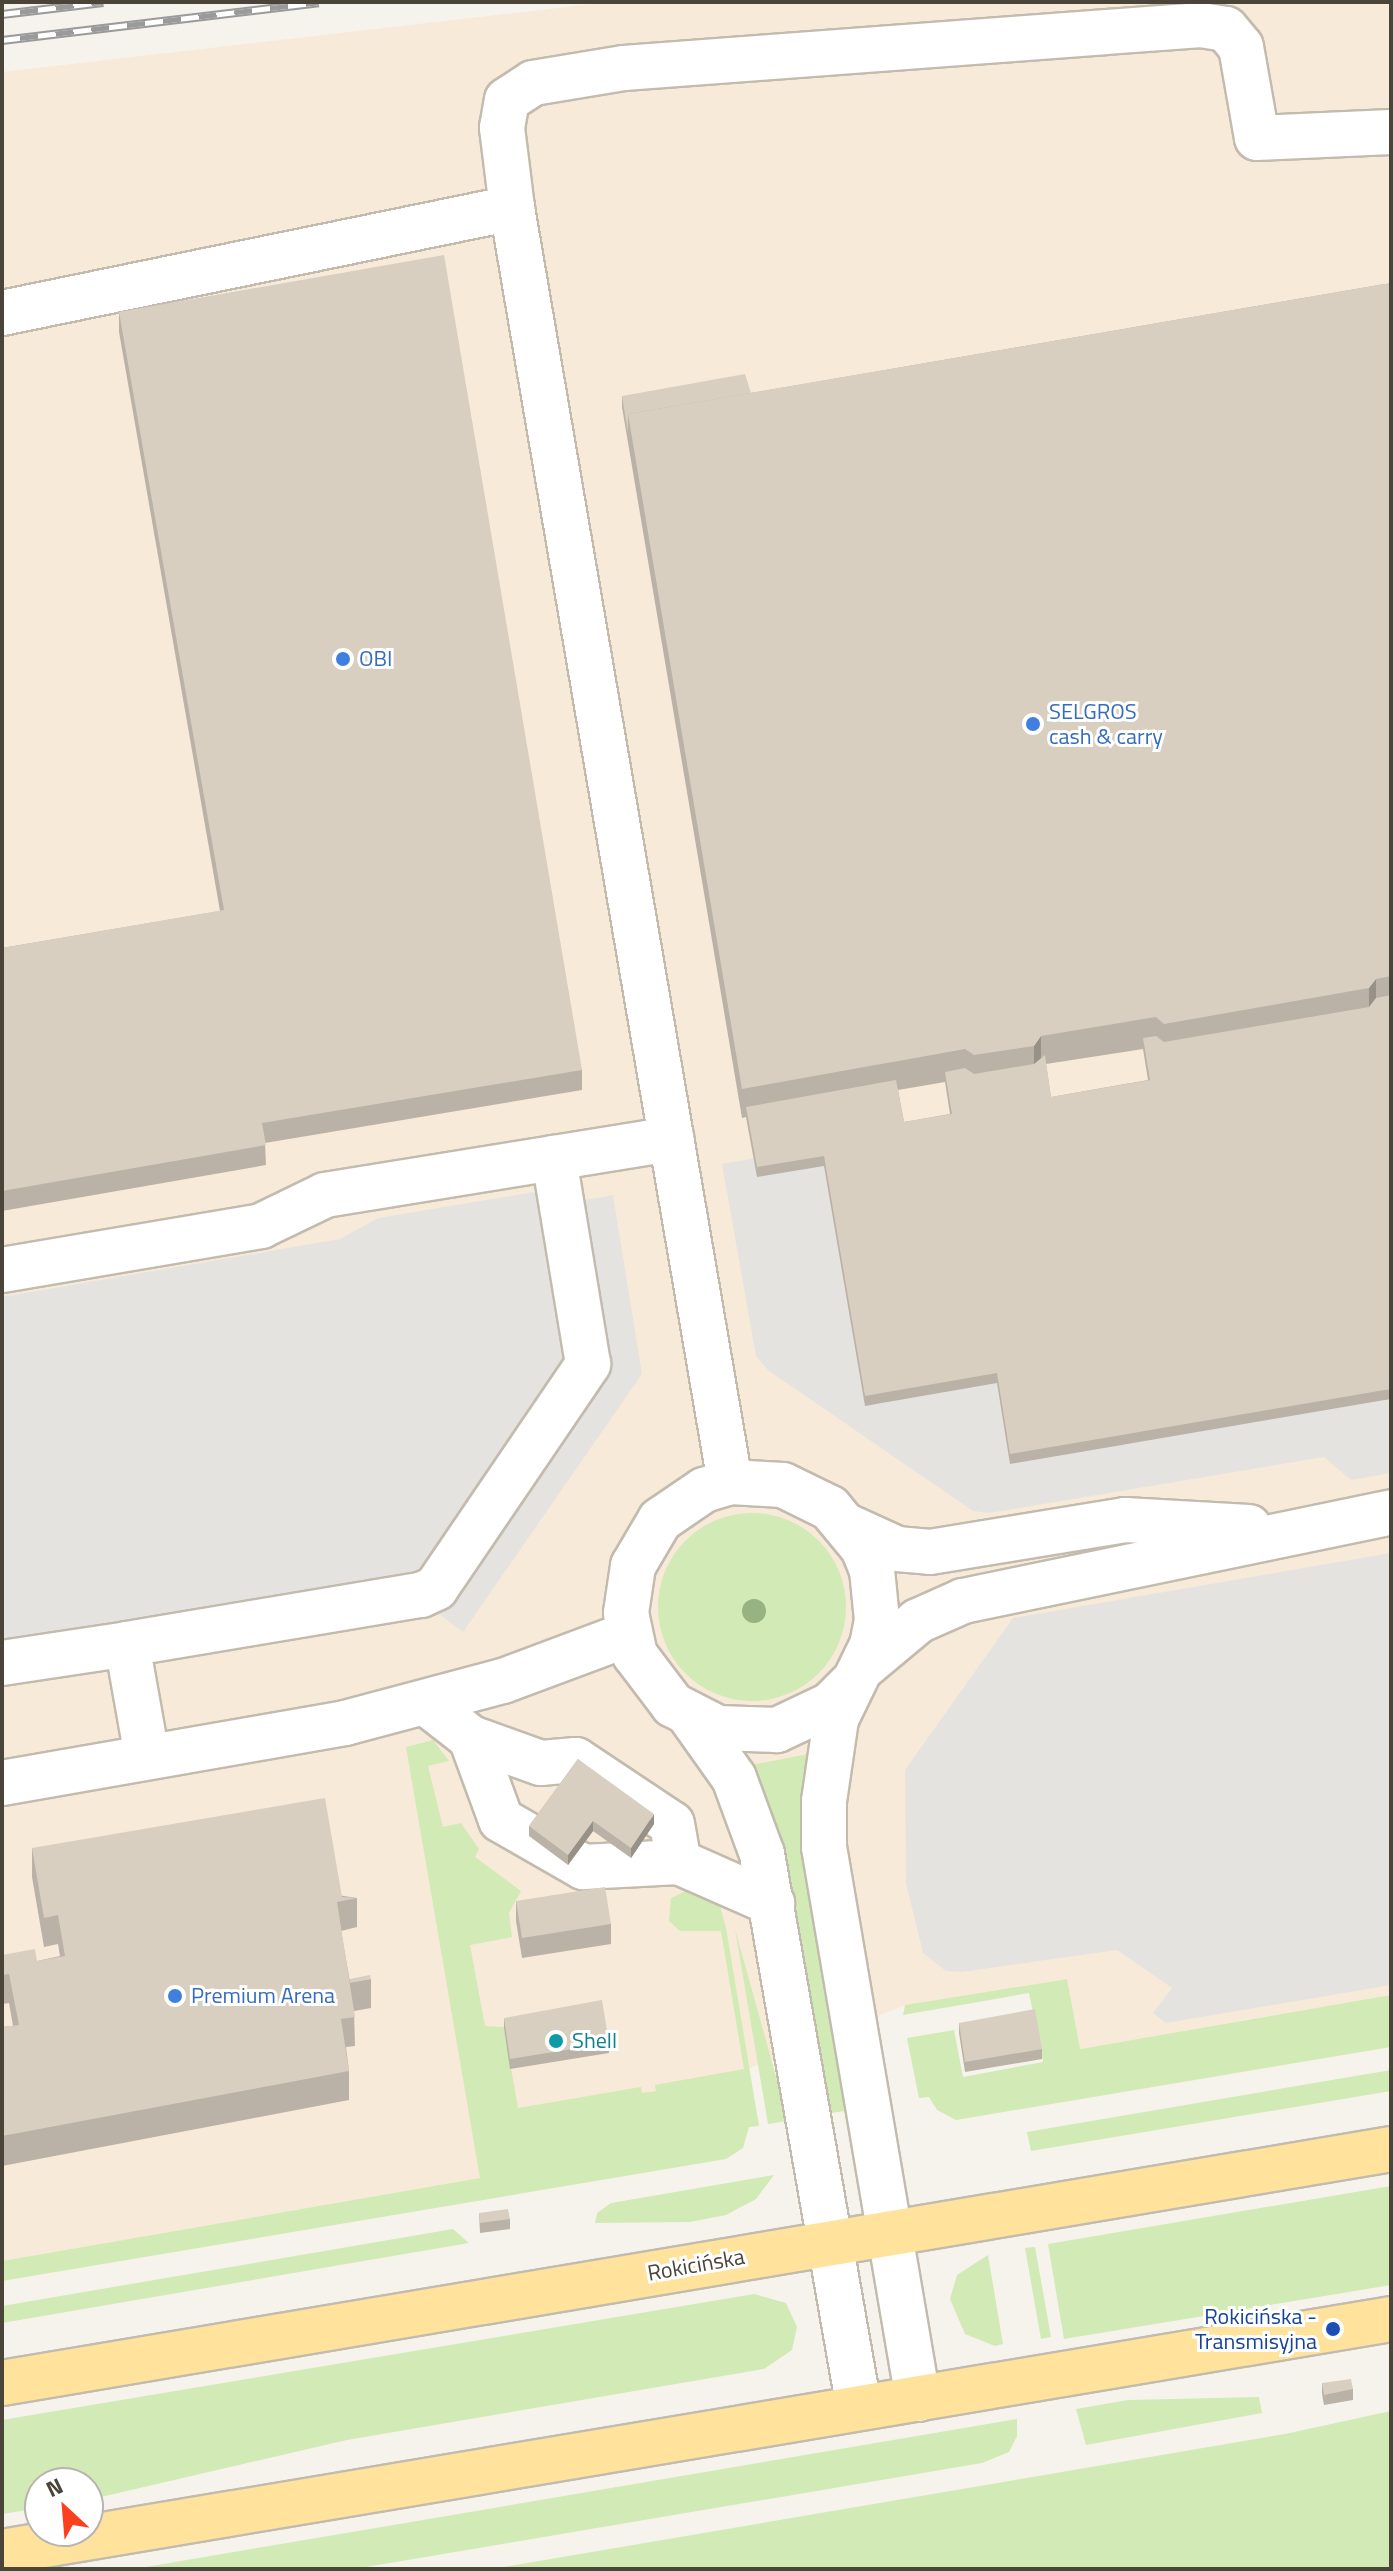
<!DOCTYPE html>
<meta charset="utf-8">
<style>
body{margin:0}
#map{position:relative;width:1393px;height:2571px;overflow:hidden;background:#f6f3ec;font-family:"Titillium Web",sans-serif}
div>[style]{position:absolute}
.commercial>*{inset:0;background:#f7ead8}
.green>*{inset:0;background:#d2eab5}
.round{border-radius:50%}
.parking>*{inset:0;background:#e5e3e0}
.roads{filter:drop-shadow(2px 0 #c2bbae) drop-shadow(-2px 0 #c2bbae) drop-shadow(0 2px #c2bbae) drop-shadow(0 -2px #c2bbae)}
.minor>*{height:44px;margin:-22px;padding:0 22px;transform-origin:22px;border-radius:22px;background:#fff}
.major>*{height:44px;margin:-22px;padding:0 22px;transform-origin:22px;border-radius:22px;background:#ffe39c}
.rail>*{height:9px;margin-top:-4.5px;transform-origin:0;background:repeating-linear-gradient(90deg,#fff 0 18px,#9a9a9a 0 36px);box-sizing:border-box;border-block:2px solid #9a9a9a}
.trees>*{width:24px;height:24px;margin:-12px;border-radius:50%;background:#97b381}
.wall>*{inset:0;background:#bab2a6}
.shaded-wall>*{inset:0;background:#979187}
.building>*{inset:0;background:#d8cfc1}
.dots>*{width:22px;height:22px;translate:-50% -50%;box-sizing:border-box;border:4px solid #fff;border-radius:50%}
span{translate:-50% -50%;white-space:nowrap;text-align:center;line-height:1.15;-webkit-text-stroke:6px #fff;paint-order:stroke}
.shop-label{font-size:22px;color:#366cbe}
.left{translate:0 -50%;text-align:left}
.culture-label{font-size:22px;color:#0d838f}
.street-label{font-size:22px;color:#4b4439}
.transit-label{font-size:22px;color:#164399}
.right{translate:-100% -50%;text-align:right}
.frame{position:absolute;inset:0;border:4px solid #4b4439;pointer-events:none}
.north{position:absolute;left:24px;top:2467px;width:80px;height:80px;box-sizing:border-box;background:#fff;border:2px solid #b7b4b0;border-radius:50%;rotate:334deg;font-size:22px;font-weight:700;line-height:32px;text-align:center;color:#4b4439}
.north::after{content:'';display:block;margin:auto;width:28px;height:36px;background:#fc3f1d;clip-path:polygon(50% 0,100% 100%,50% 72%,0 100%)}
</style>
<div id="map">
<div class="commercial">
<div style="clip-path:polygon(610px 2px,1391px 2px,1391px 1995px,1079px 2049px,1067px 1979px,905px 2005px,480px 2178px,2px 2261px,2px 72px)"></div>
</div>
<div class="green">
<div class="round" style="left:658px;top:1513px;width:188px;height:188px"></div>
<div style="clip-path:polygon(433px 1740px,449px 1761px,428px 1766px,443px 1827px,461px 1823px,479px 1849px,475px 1857px,521px 1891px,509px 1913px,512px 1937px,470px 1945px,485px 2026px,504px 2027px,518px 2108px,641px 2087px,642px 2093px,656px 2091px,655px 2085px,744px 2069px,721px 1931px,680px 1931px,669px 1921px,671px 1898px,690px 1889px,720px 1906px,726px 1928px,759px 2126px,749px 2127px,743px 2148px,726px 2159px,2px 2281px,2px 2261px,480px 2178px,406px 1747px)"></div>
<div style="clip-path:polygon(808px 1754px,804px 1866px,845px 2111px,831px 2113px,787px 1860px,751px 1765px)"></div>
<div style="clip-path:polygon(735px 1929px,785px 2109px,787px 2121px,768px 2124px)"></div>
<div style="clip-path:polygon(1067px 1979px,1080px 2049px,1391px 1995px,1391px 2047px,956px 2120px,937px 2110px,929px 2097px,919px 2098px,907px 2038px,954px 2030px,963px 2077px,1043px 2062px,1029px 1993px,903px 2015px,905px 2005px)"></div>
<div style="clip-path:polygon(1391px 2070px,1391px 2091px,1031px 2151px,1027px 2132px)"></div>
<div style="clip-path:polygon(774px 2175px,756px 2199px,726px 2215px,690px 2222px,595px 2223px,597px 2213px,611px 2203px)"></div>
<div style="clip-path:polygon(1391px 2186px,1391px 2285px,1064px 2339px,1048px 2244px)"></div>
<div style="clip-path:polygon(453px 2229px,469px 2243px,2px 2323px,2px 2306px)"></div>
<div style="clip-path:polygon(1035px 2247px,1051px 2337px,1041px 2339px,1025px 2248px)"></div>
<div style="clip-path:polygon(988px 2255px,1003px 2344px,995px 2346px,965px 2334px,950px 2299px,957px 2275px)"></div>
<div style="clip-path:polygon(754px 2294px,786px 2303px,797px 2327px,792px 2350px,764px 2369px,347px 2440px,88px 2500px,88px 2483px,40px 2483px,40px 2508px,2px 2514px,2px 2420px)"></div>
<div style="clip-path:polygon(1259px 2397px,1262px 2413px,1086px 2445px,1076px 2409px,1128px 2400px)"></div>
<div style="clip-path:polygon(1391px 2411px,1391px 2569px,492px 2569px,1285px 2434px)"></div>
<div style="clip-path:polygon(1017px 2419px,1017px 2436px,1009px 2452px,982px 2463px,354px 2569px,134px 2569px)"></div>
</div>
<div class="parking">
<div style="clip-path:polygon(1391px 1049px,1391px 1473px,1351px 1480px,1324px 1457px,989px 1513px,973px 1511px,769px 1371px,756px 1356px,722px 1164px)"></div>
<div style="clip-path:polygon(571px 1186px,575px 1202px,613px 1195px,642px 1374px,463px 1632px,439px 1614px,2px 1684px,2px 1297px,340px 1239px,378px 1218px)"></div>
<div style="clip-path:polygon(1391px 1553px,1391px 1985px,1166px 2023px,1153px 2013px,1172px 1988px,1117px 1950px,962px 1972px,946px 1971px,923px 1953px,906px 1883px,905px 1770px,1013px 1618px)"></div>
</div>
<div class="roads">
<div class="minor">
<div style="left:512px;top:208px;width:1293px;rotate:80.29deg"></div>
<div style="left:2px;top:313px;width:521px;rotate:-11.63deg"></div>
<div style="left:512px;top:208px;width:81px;rotate:-97.1deg"></div>
<div style="left:502px;top:128px;width:28px;rotate:-80deg"></div>
<div style="left:507px;top:100px;width:31px;rotate:-33deg"></div>
<div style="left:533px;top:83px;width:92px;rotate:-9.4deg"></div>
<div style="left:624px;top:68px;width:579px;rotate:-4.26deg"></div>
<div style="left:1201px;top:25px;width:25px;rotate:9deg"></div>
<div style="left:1226px;top:29px;width:23px;rotate:50deg"></div>
<div style="left:1241px;top:47px;width:92px;rotate:80deg"></div>
<div style="left:1257px;top:138px;width:134px;rotate:-2.6deg"></div>
<div style="left:2px;top:1270px;width:263px;rotate:-9.6deg"></div>
<div style="left:261px;top:1226px;width:71px;rotate:-25.8deg"></div>
<div style="left:325px;top:1195px;width:351px;rotate:-9.2deg"></div>
<div style="left:849px;top:1527px;width:53px;rotate:24.6deg"></div>
<div style="left:897px;top:1549px;width:33px;rotate:5deg"></div>
<div style="left:930px;top:1552px;width:198px;rotate:-9.3deg"></div>
<div style="left:1125px;top:1520px;width:124px;rotate:3.2deg"></div>
<div style="left:127px;top:1644px;width:298px;rotate:-9.5deg"></div>
<div style="left:421px;top:1595px;width:17px;rotate:-25deg"></div>
<div style="left:436px;top:1588px;width:271px;rotate:-55.8deg"></div>
<div style="left:588px;top:1364px;width:209px;rotate:-99.4deg"></div>
<div style="left:2px;top:1663px;width:126px;rotate:-8.6deg"></div>
<div style="left:127px;top:1644px;width:114px;rotate:79.9deg"></div>
<div style="left:862px;top:1668px;width:73px;rotate:-40deg"></div>
<div style="left:918px;top:1621px;width:49px;rotate:-24deg"></div>
<div style="left:963px;top:1601px;width:437px;rotate:-11.7deg"></div>
<div style="left:851px;top:1684px;width:30px;rotate:135deg"></div>
<div style="left:830px;top:1705px;width:59px;rotate:154.7deg"></div>
<div style="left:777px;top:1730px;width:59px;rotate:-178.1deg"></div>
<div style="left:718px;top:1728px;width:51px;rotate:-152.9deg"></div>
<div style="left:673px;top:1705px;width:63px;rotate:-127.2deg"></div>
<div style="left:635px;top:1655px;width:43px;rotate:-102.1deg"></div>
<div style="left:626px;top:1613px;width:48px;rotate:-81.5deg"></div>
<div style="left:633px;top:1566px;width:53px;rotate:-59.6deg"></div>
<div style="left:660px;top:1520px;width:53px;rotate:-34.3deg"></div>
<div style="left:704px;top:1490px;width:27px;rotate:-17deg"></div>
<div style="left:730px;top:1482px;width:53px;rotate:3.2deg"></div>
<div style="left:783px;top:1485px;width:52px;rotate:26.1deg"></div>
<div style="left:830px;top:1508px;width:52px;rotate:50.5deg"></div>
<div style="left:863px;top:1548px;width:24px;rotate:68deg"></div>
<div style="left:872px;top:1570px;width:50px;rotate:84.3deg"></div>
<div style="left:877px;top:1620px;width:25px;rotate:101deg"></div>
<div style="left:872px;top:1645px;width:82px;rotate:115.9deg"></div>
<div style="left:836px;top:1719px;width:83px;rotate:98.3deg"></div>
<div style="left:824px;top:1801px;width:46px;rotate:90deg"></div>
<div style="left:824px;top:1847px;width:560px;rotate:80.34deg"></div>
<div style="left:426px;top:1703px;width:57px;rotate:37.9deg"></div>
<div style="left:471px;top:1738px;width:87px;rotate:69.9deg"></div>
<div style="left:501px;top:1820px;width:95px;rotate:29.8deg"></div>
<div style="left:583px;top:1867px;width:96px;rotate:-3deg"></div>
<div style="left:679px;top:1862px;width:102px;rotate:23.8deg"></div>
<div style="left:690px;top:1716px;width:76px;rotate:54.6deg"></div>
<div style="left:734px;top:1778px;width:81px;rotate:69.8deg"></div>
<div style="left:762px;top:1854px;width:562px;rotate:80.07deg"></div>
<div style="left:471px;top:1738px;width:74px;rotate:19.7deg"></div>
<div style="left:541px;top:1763px;width:35px;rotate:-5deg"></div>
<div style="left:576px;top:1760px;width:115px;rotate:33.7deg"></div>
<div style="left:672px;top:1824px;width:39px;rotate:80deg"></div>
<div style="left:2px;top:1783px;width:348px;rotate:-9.9deg"></div>
<div style="left:345px;top:1723px;width:163px;rotate:-14.9deg"></div>
<div style="left:503px;top:1681px;width:134px;rotate:-20.5deg"></div>
</div>
<div class="major">
<div style="left:2px;top:2383px;width:1409px;rotate:-9.56deg"></div>
<div style="left:2px;top:2552px;width:1408px;rotate:-9.52deg"></div>
</div>
</div>
<div class="rail">
<div style="left:2px;top:14px;width:102px;rotate:-6.8deg"></div>
<div style="left:2px;top:40px;width:319px;rotate:-6.8deg"></div>
</div>
<div class="trees">
<div style="left:754px;top:1611px"></div>
</div>
<div class="wall">
<div style="clip-path:polygon(evenodd,1391px 283px,1391px 1399px,1010px 1464px,997px 1383px,865px 1406px,824px 1166px,757px 1177px,746px 1117px,742px 1118px,622px 407px,622px 396px,751px 393px,1391px 283px,1143px 1049px,1148px 1080px,1051px 1097px,1046px 1064px,1143px 1049px,1391px 283px,945px 1082px,950px 1114px,904px 1122px,898px 1090px,945px 1082px)"></div>
<div style="clip-path:polygon(119px 312px,582px 1070px,582px 1090px,265px 1143px,266px 1165px,2px 1211px,2px 948px,220px 911px,119px 332px)"></div>
<div style="clip-path:polygon(578px 1759px,654px 1824px,631px 1858px,593px 1831px,568px 1865px,529px 1836px,529px 1826px)"></div>
<div style="clip-path:polygon(32px 1848px,357px 1898px,357px 1927px,341px 1931px,350px 1982px,371px 1979px,371px 2008px,354px 2011px,355px 2046px,346px 2047px,349px 2071px,349px 2100px,2px 2166px,2px 2027px,13px 2026px,9px 2003px,2px 2004px,2px 1955px,37px 1961px,60px 1956px,58px 1944px,44px 1947px,32px 1877px)"></div>
<div style="clip-path:polygon(516px 1901px,611px 1924px,611px 1944px,522px 1958px,516px 1921px)"></div>
<div style="clip-path:polygon(504px 2018px,609px 2043px,609px 2053px,510px 2069px,504px 2028px)"></div>
<div style="clip-path:polygon(959px 2023px,1042px 2049px,1042px 2059px,965px 2072px,959px 2033px)"></div>
<div style="clip-path:polygon(479px 2213px,510px 2219px,510px 2229px,480px 2233px)"></div>
<div style="clip-path:polygon(1322px 2383px,1353px 2389px,1353px 2400px,1324px 2405px,1322px 2394px)"></div>
</div>
<div class="shaded-wall">
<div style="clip-path:polygon(1376px 979px,1376px 1008px,1369px 1017px,1369px 988px)"></div>
<div style="clip-path:polygon(1041px 1036px,1041px 1065px,1034px 1075px,1034px 1046px)"></div>
<div style="clip-path:polygon(654px 1814px,654px 1824px,631px 1858px,631px 1848px)"></div>
<div style="clip-path:polygon(593px 1821px,593px 1831px,568px 1865px,568px 1855px)"></div>
</div>
<div class="building">
<div style="clip-path:polygon(444px 255px,582px 1070px,262px 1123px,266px 1145px,2px 1191px,2px 948px,224px 910px,119px 312px)"></div>
<div style="clip-path:polygon(1391px 283px,1391px 976px,1376px 979px,1369px 988px,1164px 1024px,1156px 1017px,1041px 1036px,1034px 1046px,974px 1055px,965px 1049px,742px 1089px,628px 414px)"></div>
<div style="clip-path:polygon(745px 374px,751px 393px,628px 414px,628px 433px,622px 396px)"></div>
<div style="clip-path:polygon(1391px 995px,1391px 1389px,1010px 1454px,997px 1373px,865px 1396px,824px 1156px,757px 1167px,746px 1107px,896px 1080px,904px 1122px,952px 1114px,945px 1072px,965px 1068px,974px 1074px,1034px 1064px,1045px 1055px,1051px 1097px,1150px 1080px,1143px 1038px,1156px 1036px,1164px 1042px,1369px 1007px,1376px 998px)"></div>
<div style="clip-path:polygon(578px 1759px,654px 1814px,631px 1848px,593px 1821px,568px 1855px,529px 1826px)"></div>
<div style="clip-path:polygon(325px 1798px,342px 1897px,357px 1898px,337px 1902px,355px 2017px,341px 2019px,349px 2071px,2px 2136px,2px 2027px,19px 2025px,9px 1974px,2px 1975px,2px 1955px,35px 1949px,37px 1961px,65px 1956px,58px 1915px,44px 1918px,32px 1848px)"></div>
<div style="clip-path:polygon(605px 1887px,611px 1924px,522px 1938px,516px 1901px)"></div>
<div style="clip-path:polygon(370px 1975px,371px 1979px,350px 1983px,350px 1979px)"></div>
<div style="clip-path:polygon(602px 2000px,609px 2043px,510px 2059px,504px 2018px)"></div>
<div style="clip-path:polygon(1035px 2009px,1042px 2049px,965px 2062px,959px 2023px)"></div>
<div style="clip-path:polygon(508px 2209px,510px 2219px,480px 2223px,479px 2213px)"></div>
<div style="clip-path:polygon(1351px 2379px,1353px 2389px,1324px 2395px,1322px 2383px)"></div>
</div>
<div class="dots">
<div style="left:343px;top:659px;background:#3f7fe0"></div>
<div style="left:1033px;top:724px;background:#3f7fe0"></div>
<div style="left:175px;top:1996px;background:#3f7fe0"></div>
<div style="left:556px;top:2041px;background:#0f9aa8"></div>
<div style="left:1333px;top:2329px;background:#1a4fb4"></div>
</div>
<div class="shop-label">
<span class="left" style="left:359px;top:659px">OBI</span>
<span class="left" style="left:1049px;top:724px">SELGROS<br>cash &amp; carry</span>
<span class="left" style="left:191px;top:1996px">Premium Arena</span>
</div>
<div class="culture-label">
<span class="left" style="left:572px;top:2041px">Shell</span>
</div>
<div class="street-label">
<span style="left:696px;top:2265px;rotate:-10deg">Rokicińska</span>
</div>
<div class="transit-label">
<span class="right" style="left:1317px;top:2329px">Rokicińska -<br>Transmisyjna</span>
</div>
<div class="frame"></div>
<div class="north">N</div>
</div>
